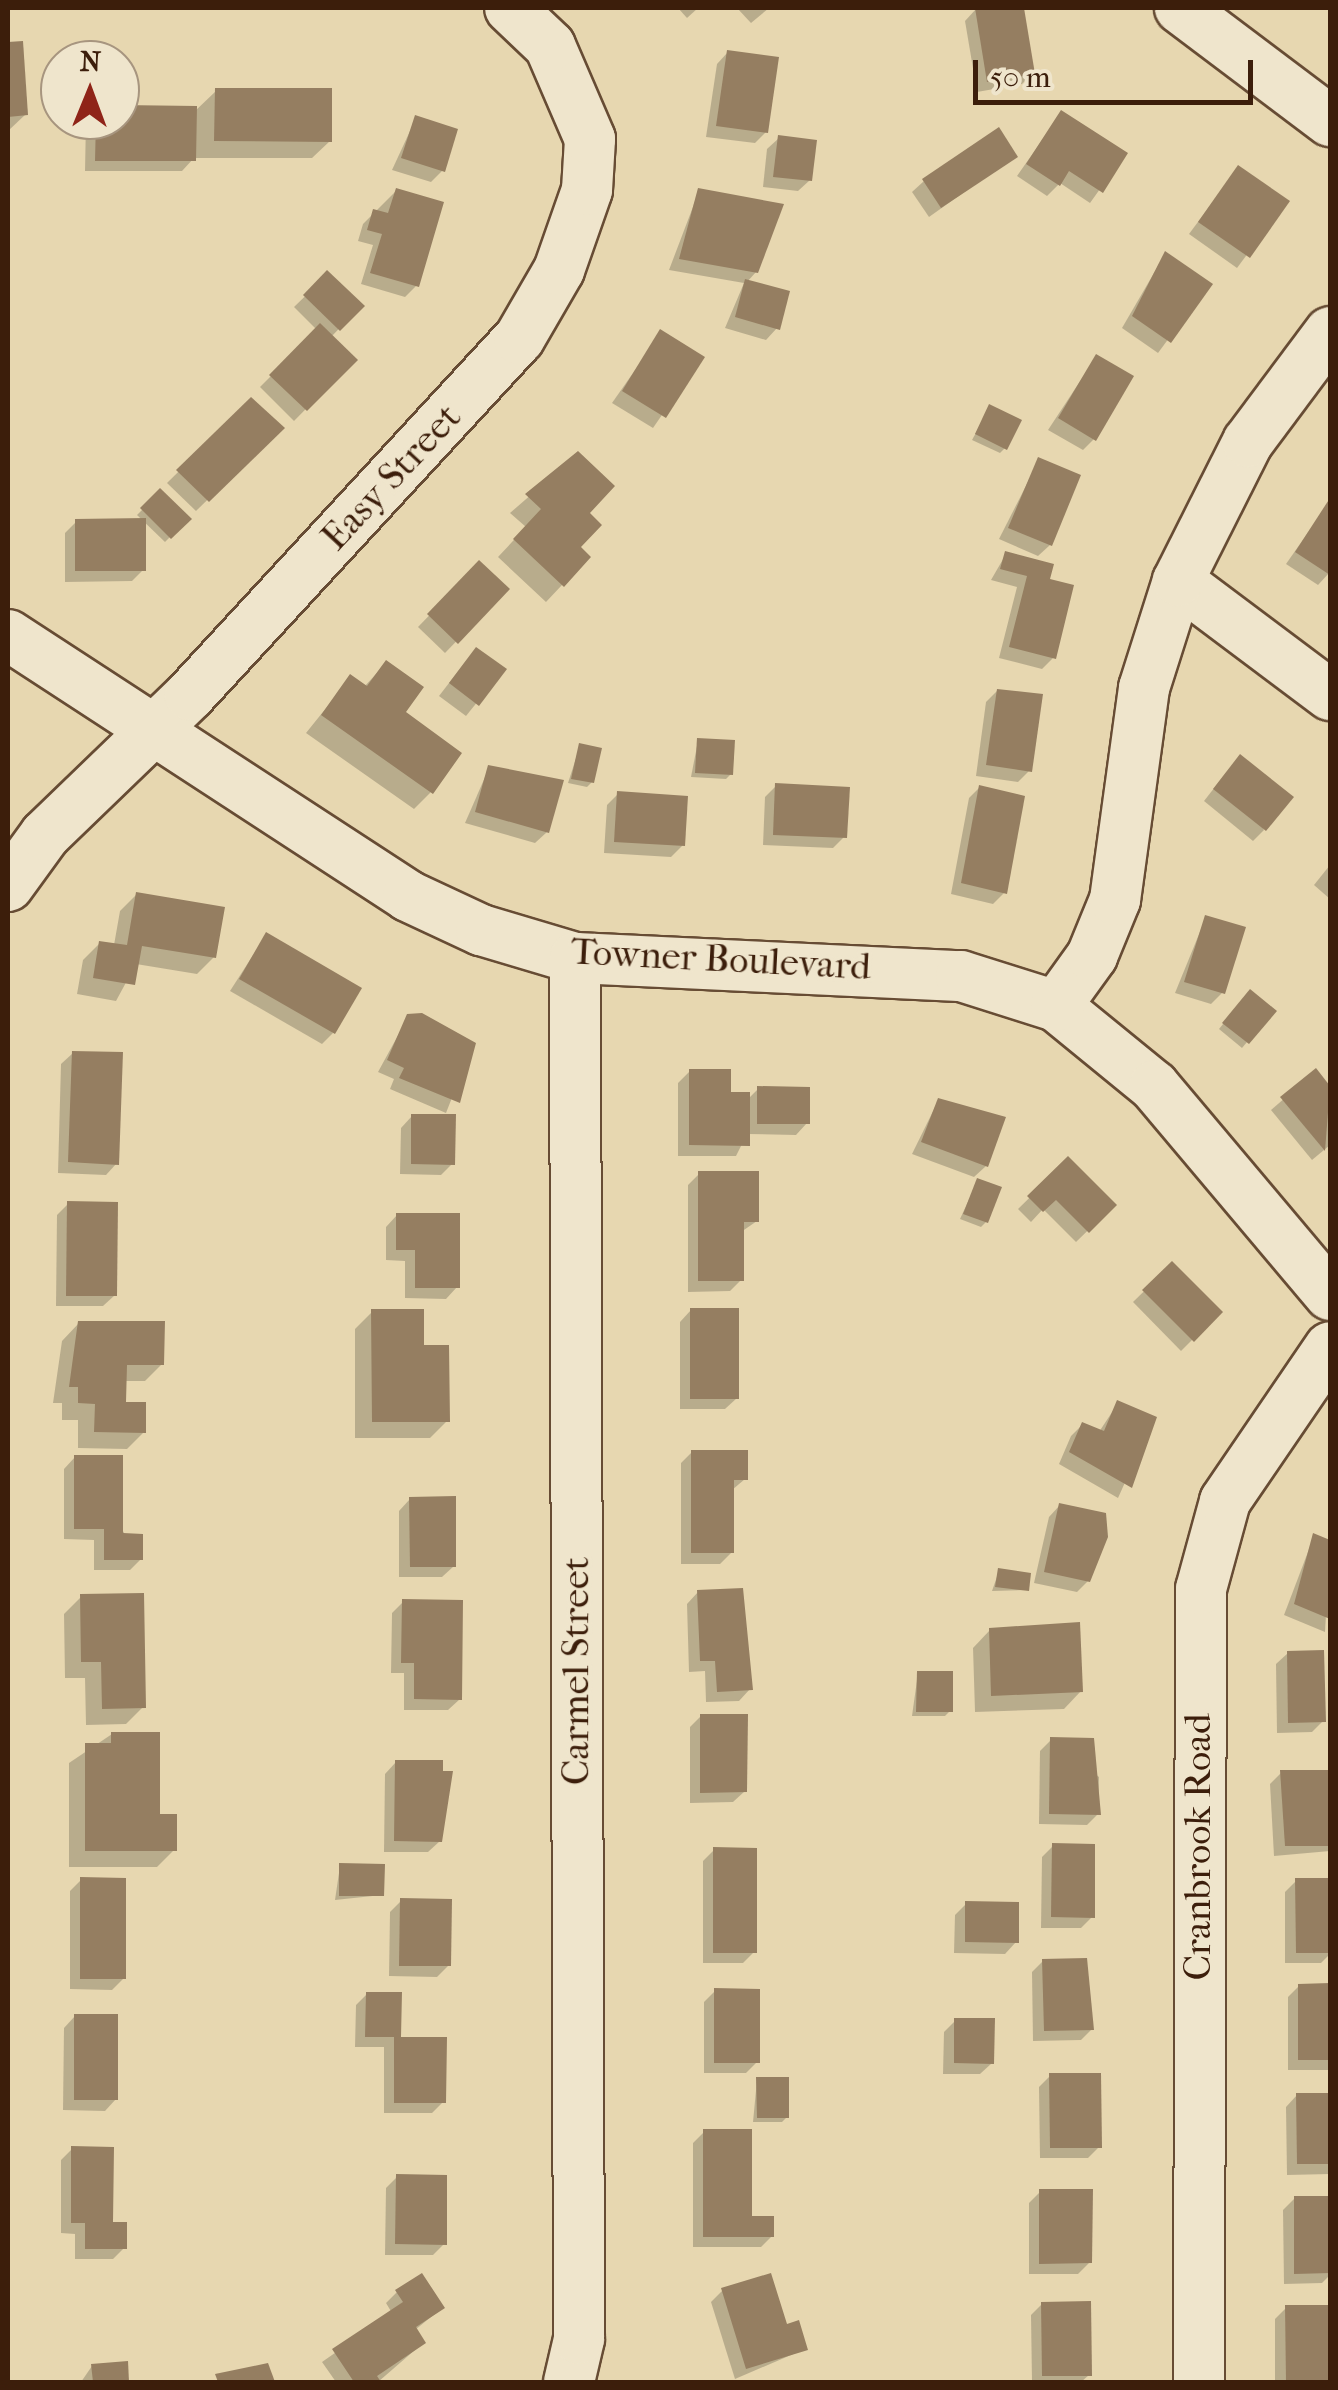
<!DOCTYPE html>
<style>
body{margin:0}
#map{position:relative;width:1338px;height:2390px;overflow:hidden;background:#e7d7b0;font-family:"IM FELL French Canon",serif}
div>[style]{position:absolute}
.shadow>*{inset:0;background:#0003}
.building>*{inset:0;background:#957e61}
.roads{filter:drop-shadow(2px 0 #674c34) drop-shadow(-2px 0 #674c34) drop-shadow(0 2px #674c34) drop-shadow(0 -2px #674c34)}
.minor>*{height:50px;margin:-25px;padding:0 25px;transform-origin:25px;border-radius:25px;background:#efe5cc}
span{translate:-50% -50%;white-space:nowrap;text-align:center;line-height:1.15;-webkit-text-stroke:8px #efe5cc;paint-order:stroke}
.street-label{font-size:38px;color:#3c1e0b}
.frame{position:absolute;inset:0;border:10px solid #3c1e0b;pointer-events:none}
.north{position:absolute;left:40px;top:40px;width:100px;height:100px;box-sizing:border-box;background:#efe5cc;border:2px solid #a7957f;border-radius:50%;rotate:1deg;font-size:28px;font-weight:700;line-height:40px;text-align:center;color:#3c1e0b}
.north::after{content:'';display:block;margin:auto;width:35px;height:45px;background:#8f2418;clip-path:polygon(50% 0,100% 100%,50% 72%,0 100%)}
.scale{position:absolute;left:973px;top:60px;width:280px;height:45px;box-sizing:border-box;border:5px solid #3c1e0b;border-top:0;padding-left:12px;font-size:30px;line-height:35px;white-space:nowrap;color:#3c1e0b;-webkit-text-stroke:8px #efe5cc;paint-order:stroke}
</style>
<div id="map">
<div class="shadow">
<div style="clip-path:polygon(678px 8px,698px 8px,687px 18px)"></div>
<div style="clip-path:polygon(737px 8px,769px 8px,751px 23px)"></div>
<div style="clip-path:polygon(1022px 8px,1033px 73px,1022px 84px,977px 92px,965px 21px,976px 9px)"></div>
<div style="clip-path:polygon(20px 44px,26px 114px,8px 131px,8px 45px)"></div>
<div style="clip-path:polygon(728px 52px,766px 132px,755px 143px,706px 137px,717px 64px)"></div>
<div style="clip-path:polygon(216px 91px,330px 141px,312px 158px,194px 158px,182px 171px,85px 171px,86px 120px,120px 120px,120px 108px,194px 112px)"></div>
<div style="clip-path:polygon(1061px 113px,1125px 154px,1090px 203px,1060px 183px,1047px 196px,1017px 176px)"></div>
<div style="clip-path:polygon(416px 118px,442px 171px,431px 182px,392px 170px)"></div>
<div style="clip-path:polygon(779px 138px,810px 180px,798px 191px,763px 187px,767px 149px)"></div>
<div style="clip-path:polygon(1015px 156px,929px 217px,912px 192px,924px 181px)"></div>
<div style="clip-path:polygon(1238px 168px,1286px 202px,1237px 268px,1189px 234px)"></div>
<div style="clip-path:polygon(397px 190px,416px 286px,405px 297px,361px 284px,373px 245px,358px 241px,363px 224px)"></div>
<div style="clip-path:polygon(699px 191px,756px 272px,747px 282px,777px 328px,766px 340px,725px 328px,744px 283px,669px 270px)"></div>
<div style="clip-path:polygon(1165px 254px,1209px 284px,1158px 353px,1122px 328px)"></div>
<div style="clip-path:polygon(328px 274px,361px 306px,331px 337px,354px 360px,294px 421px,260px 387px,317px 330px,294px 307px)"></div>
<div style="clip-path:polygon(661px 333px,701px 358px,653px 428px,612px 403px)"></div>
<div style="clip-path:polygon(1096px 357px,1094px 439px,1083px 450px,1048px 430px)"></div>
<div style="clip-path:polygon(251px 400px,281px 428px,196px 511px,167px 483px)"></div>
<div style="clip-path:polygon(990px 407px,1005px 448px,1000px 453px,972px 440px)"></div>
<div style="clip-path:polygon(578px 454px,586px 513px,562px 585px,546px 602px,498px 557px,526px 527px,510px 513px)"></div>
<div style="clip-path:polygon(1039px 460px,1050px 545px,1038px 556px,999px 539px)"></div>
<div style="clip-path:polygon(160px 492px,188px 519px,165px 542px,137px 515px)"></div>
<div style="clip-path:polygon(1330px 501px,1330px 572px,1318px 585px,1286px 564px)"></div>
<div style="clip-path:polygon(76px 522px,143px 570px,132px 581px,65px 582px,65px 533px)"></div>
<div style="clip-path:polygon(1006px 554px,1047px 581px,1053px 658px,1042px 669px,999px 658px,1017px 587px,991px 580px)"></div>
<div style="clip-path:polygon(479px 564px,506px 590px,445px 653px,418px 627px)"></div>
<div style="clip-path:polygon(466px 661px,503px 670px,466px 716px,439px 696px)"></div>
<div style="clip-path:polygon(386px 663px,431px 792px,414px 809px,306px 733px,351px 677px,364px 687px)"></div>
<div style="clip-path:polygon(997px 691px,1029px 771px,1018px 782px,976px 776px,986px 702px)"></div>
<div style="clip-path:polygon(698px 741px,731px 774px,726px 779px,691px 777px)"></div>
<div style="clip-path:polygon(580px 746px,592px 782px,587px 787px,568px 783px)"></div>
<div style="clip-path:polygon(489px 768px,547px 832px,535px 843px,465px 823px)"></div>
<div style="clip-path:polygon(1229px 769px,1264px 830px,1253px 841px,1204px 801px)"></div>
<div style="clip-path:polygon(776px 786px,844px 837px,833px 848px,763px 845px,765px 797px)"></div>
<div style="clip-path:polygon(980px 787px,1004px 893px,993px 904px,951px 894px,969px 798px)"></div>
<div style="clip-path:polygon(618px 794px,683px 845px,671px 857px,604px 853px,607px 805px)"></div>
<div style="clip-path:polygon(1330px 865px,1330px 899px,1314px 885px)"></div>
<div style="clip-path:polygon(137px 894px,214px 957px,197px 974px,136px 964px,116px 1001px,77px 994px,83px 960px,100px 943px,114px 945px,120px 911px)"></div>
<div style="clip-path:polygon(1206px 917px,1222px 993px,1211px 1004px,1175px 993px)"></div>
<div style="clip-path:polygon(266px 935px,333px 1033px,322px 1044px,230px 991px)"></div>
<div style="clip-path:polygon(1245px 997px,1273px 1011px,1242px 1048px,1219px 1029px)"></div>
<div style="clip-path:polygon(408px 1017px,473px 1044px,446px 1113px,390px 1089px,394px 1079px,378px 1072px)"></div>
<div style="clip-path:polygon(73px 1053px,117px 1163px,106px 1175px,58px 1173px,61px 1064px)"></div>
<div style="clip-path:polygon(690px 1071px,747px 1100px,758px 1089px,807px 1123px,796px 1135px,747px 1134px,736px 1156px,678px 1156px,678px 1083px)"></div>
<div style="clip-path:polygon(1315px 1072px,1330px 1090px,1330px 1145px,1312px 1160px,1271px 1110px)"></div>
<div style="clip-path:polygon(938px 1101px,986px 1166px,974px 1177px,912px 1154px)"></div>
<div style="clip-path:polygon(412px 1116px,452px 1164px,441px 1175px,400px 1174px,401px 1128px)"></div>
<div style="clip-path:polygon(1068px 1160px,1114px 1205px,1076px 1242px,1043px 1209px,1031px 1222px,1018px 1209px)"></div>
<div style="clip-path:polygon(699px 1174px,757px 1221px,741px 1232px,741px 1280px,730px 1291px,688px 1292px,688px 1185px)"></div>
<div style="clip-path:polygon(978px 1180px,986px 1222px,981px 1227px,960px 1219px)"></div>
<div style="clip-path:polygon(68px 1204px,115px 1295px,103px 1306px,56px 1306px,57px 1215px)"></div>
<div style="clip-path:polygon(397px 1215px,457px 1287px,446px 1299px,405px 1298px,405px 1261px,386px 1260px,386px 1227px)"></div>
<div style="clip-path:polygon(1172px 1264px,1220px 1312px,1181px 1351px,1133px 1302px)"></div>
<div style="clip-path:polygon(691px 1310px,737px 1398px,725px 1409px,680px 1409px,680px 1322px)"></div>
<div style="clip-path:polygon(372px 1312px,422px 1347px,447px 1421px,430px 1438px,355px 1438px,355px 1329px)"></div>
<div style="clip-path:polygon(79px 1323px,162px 1364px,145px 1381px,124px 1381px,124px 1405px,144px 1432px,127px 1449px,78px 1448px,78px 1420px,62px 1420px,62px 1403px,53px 1403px,62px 1341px)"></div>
<div style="clip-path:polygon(1118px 1403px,1154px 1418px,1118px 1498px,1059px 1464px,1071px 1436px,1082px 1425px,1099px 1432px)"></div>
<div style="clip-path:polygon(692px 1452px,745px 1479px,732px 1490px,732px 1552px,720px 1564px,681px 1564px,681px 1463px)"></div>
<div style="clip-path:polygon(75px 1457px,141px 1559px,130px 1570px,94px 1570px,94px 1540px,64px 1539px,64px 1469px)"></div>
<div style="clip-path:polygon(410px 1499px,454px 1566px,442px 1577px,399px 1577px,399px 1511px)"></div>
<div style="clip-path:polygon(1060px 1505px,1088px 1581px,1077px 1592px,1034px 1583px,1049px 1517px)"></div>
<div style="clip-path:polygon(1314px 1536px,1330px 1542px,1325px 1632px,1284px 1615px)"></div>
<div style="clip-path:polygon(999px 1571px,1026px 1590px,992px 1591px)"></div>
<div style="clip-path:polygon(698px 1592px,750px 1689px,739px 1701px,706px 1702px,705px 1671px,689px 1672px,687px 1604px)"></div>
<div style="clip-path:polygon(81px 1597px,143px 1707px,126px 1724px,86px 1725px,85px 1678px,65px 1678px,64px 1614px)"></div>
<div style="clip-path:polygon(403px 1602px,460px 1699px,448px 1710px,404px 1710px,404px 1673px,391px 1673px,392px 1613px)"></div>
<div style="clip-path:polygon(990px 1630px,1081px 1691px,1064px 1709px,975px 1712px,973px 1648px)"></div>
<div style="clip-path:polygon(1288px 1653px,1323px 1721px,1312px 1732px,1277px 1733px,1276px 1664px)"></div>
<div style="clip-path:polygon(918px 1673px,950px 1711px,945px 1716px,912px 1716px)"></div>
<div style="clip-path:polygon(701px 1716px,745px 1791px,733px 1802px,690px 1803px,690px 1727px)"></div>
<div style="clip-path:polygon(112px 1734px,174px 1850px,157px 1867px,69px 1867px,69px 1763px)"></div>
<div style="clip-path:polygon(1051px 1740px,1099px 1777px,1098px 1814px,1087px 1825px,1039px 1824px,1040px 1751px)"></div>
<div style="clip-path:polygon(396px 1762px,440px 1774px,440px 1841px,428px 1852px,384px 1852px,385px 1774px)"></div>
<div style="clip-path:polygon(1281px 1773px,1330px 1773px,1330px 1851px,1274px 1856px,1270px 1784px)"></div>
<div style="clip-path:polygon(1053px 1846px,1092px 1917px,1081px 1928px,1041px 1928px,1042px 1857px)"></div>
<div style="clip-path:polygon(714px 1850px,754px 1952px,743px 1963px,703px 1963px,703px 1861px)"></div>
<div style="clip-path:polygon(340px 1866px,382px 1895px,335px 1900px)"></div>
<div style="clip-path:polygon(81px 1880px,124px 1978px,112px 1990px,70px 1989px,70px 1891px)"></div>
<div style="clip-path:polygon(1296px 1881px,1330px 1886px,1330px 1954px,1321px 1963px,1285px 1963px,1285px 1892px)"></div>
<div style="clip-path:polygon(401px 1901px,449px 1965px,437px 1977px,389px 1976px,390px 1912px)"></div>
<div style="clip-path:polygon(966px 1904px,1016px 1942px,1005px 1954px,954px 1953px,955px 1915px)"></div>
<div style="clip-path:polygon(1043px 1961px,1092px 2029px,1081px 2040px,1033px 2041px,1032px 1972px)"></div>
<div style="clip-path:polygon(1299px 1986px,1330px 1986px,1330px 2070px,1288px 2070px,1288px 1997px)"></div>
<div style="clip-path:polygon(715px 1991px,757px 2062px,746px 2073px,704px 2073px,704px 2002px)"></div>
<div style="clip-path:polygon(367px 1994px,443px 2102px,432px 2113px,384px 2113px,384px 2047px,355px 2047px,356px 2005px)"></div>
<div style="clip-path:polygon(75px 2016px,116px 2099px,105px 2111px,63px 2110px,64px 2028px)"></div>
<div style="clip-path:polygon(955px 2021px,992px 2063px,980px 2074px,943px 2074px,944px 2032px)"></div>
<div style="clip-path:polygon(1050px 2076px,1099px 2147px,1088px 2158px,1040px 2158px,1039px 2087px)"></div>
<div style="clip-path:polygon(757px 2080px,787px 2117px,782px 2122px,753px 2122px)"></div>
<div style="clip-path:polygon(1297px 2095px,1330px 2095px,1330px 2174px,1287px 2175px,1286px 2107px)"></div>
<div style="clip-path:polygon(704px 2132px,749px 2218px,772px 2236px,761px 2247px,693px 2247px,693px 2143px)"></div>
<div style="clip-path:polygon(72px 2149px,124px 2248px,113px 2259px,75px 2259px,75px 2234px,61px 2233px,61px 2160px)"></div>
<div style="clip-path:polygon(397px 2177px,444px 2244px,433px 2255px,385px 2255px,386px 2188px)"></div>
<div style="clip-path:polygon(1040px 2192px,1090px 2262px,1078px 2274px,1029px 2274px,1029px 2203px)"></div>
<div style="clip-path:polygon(1295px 2198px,1330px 2198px,1330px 2275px,1322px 2283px,1284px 2284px,1283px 2210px)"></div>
<div style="clip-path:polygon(722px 2291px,786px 2327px,805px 2349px,735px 2379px,711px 2302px)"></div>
<div style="clip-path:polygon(397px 2292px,442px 2308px,415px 2330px,423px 2343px,378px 2382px,336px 2382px,322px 2362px,392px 2313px,386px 2303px)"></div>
<div style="clip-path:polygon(1042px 2304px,1089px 2375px,1081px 2382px,1032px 2382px,1031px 2315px)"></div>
<div style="clip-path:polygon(1330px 2307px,1330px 2382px,1275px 2382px,1275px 2319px,1286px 2308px)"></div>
<div style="clip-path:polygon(125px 2363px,123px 2382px,81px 2382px,92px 2366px)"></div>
</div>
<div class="building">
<div style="clip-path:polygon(975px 8px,1024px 8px,1035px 74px,987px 82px)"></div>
<div style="clip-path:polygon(23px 41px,28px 115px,8px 117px,8px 42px)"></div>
<div style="clip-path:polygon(727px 50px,779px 57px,768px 133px,716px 126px)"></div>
<div style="clip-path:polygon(215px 88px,332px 88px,332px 142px,214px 141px)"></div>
<div style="clip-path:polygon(120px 105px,197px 106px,196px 161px,95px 161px,96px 120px,120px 120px)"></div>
<div style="clip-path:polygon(1061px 110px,1128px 153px,1103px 193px,1069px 171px,1060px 186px,1026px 164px)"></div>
<div style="clip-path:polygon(415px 115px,458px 129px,445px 172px,401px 158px)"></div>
<div style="clip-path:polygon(999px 127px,1018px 157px,941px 208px,922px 179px)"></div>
<div style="clip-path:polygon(778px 135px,817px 140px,812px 181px,773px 177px)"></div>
<div style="clip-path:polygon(1238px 165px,1290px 201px,1250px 258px,1198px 222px)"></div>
<div style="clip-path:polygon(396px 188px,444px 202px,419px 287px,370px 273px,382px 234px,367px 230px,373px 209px,388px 213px)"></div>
<div style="clip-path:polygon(698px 188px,784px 204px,758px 273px,679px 259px)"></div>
<div style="clip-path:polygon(1165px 251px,1213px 284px,1171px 343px,1132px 316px)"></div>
<div style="clip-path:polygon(327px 270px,365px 306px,340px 331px,303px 295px)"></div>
<div style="clip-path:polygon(745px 279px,790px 291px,780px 330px,735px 317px)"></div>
<div style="clip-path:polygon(320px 323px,358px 360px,307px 411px,269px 375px)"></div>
<div style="clip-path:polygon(660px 329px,705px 357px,666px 418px,622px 391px)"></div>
<div style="clip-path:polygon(1096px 354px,1134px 376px,1096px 441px,1058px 418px)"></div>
<div style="clip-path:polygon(251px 397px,285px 428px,209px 502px,176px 470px)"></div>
<div style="clip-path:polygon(989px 404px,1022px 420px,1007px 450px,975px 434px)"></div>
<div style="clip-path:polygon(578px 451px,615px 486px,590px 513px,602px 525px,581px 547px,591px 557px,564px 587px,513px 539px,541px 509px,525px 494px)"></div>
<div style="clip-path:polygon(1038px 457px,1081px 475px,1052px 546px,1008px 528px)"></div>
<div style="clip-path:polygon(160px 488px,192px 519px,171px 539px,140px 508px)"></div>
<div style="clip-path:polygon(1330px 498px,1330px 575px,1295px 552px)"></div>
<div style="clip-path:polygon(146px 518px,146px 571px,75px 571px,75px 519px)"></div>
<div style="clip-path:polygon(1005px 551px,1054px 564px,1050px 579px,1074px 585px,1056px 659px,1009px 647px,1027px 576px,1000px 569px)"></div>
<div style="clip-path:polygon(479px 560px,510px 589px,458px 644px,427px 614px)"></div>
<div style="clip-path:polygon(476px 647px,507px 669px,479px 706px,449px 683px)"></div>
<div style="clip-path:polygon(386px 660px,424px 687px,406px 712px,462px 753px,433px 794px,321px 715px,350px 674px,367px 686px)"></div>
<div style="clip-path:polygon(997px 689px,1043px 694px,1032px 772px,986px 765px)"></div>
<div style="clip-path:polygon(697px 738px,735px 740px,733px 775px,695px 773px)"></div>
<div style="clip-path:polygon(579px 743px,602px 748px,594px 783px,571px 779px)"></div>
<div style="clip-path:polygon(1240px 754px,1294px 797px,1266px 831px,1213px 789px)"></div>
<div style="clip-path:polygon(488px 765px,564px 780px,549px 833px,475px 812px)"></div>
<div style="clip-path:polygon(775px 783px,850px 787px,847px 838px,773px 835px)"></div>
<div style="clip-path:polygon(979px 785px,1025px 796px,1007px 894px,961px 883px)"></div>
<div style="clip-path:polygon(617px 791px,688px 796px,685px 846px,614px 842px)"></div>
<div style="clip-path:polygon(136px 892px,225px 907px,216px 958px,142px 946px,135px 985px,93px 978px,99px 941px,127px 945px)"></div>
<div style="clip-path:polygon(1205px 915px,1246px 927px,1225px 994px,1184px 982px)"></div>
<div style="clip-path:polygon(266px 932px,362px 988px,335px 1034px,239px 979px)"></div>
<div style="clip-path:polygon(1250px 989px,1277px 1011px,1249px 1044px,1222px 1023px)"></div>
<div style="clip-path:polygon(422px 1013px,476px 1043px,460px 1103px,399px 1078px,404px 1068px,387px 1060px,407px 1014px)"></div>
<div style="clip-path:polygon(72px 1051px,123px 1052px,119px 1165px,68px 1162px)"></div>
<div style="clip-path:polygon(1316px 1068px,1330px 1086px,1325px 1151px,1280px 1097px)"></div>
<div style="clip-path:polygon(689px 1069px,731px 1069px,731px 1092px,750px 1092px,750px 1146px,689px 1145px)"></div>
<div style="clip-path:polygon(757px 1086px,810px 1087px,810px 1124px,757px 1124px)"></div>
<div style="clip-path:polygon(938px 1098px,1006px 1117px,988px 1167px,921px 1142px)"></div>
<div style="clip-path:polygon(411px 1114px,456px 1114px,455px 1165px,411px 1164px)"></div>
<div style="clip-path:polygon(1068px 1156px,1117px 1205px,1089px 1233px,1056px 1200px,1043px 1212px,1027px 1196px)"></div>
<div style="clip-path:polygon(698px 1171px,759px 1171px,759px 1222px,744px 1222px,744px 1281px,698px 1281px)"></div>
<div style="clip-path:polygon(977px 1178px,1002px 1187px,988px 1223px,963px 1214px)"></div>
<div style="clip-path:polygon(67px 1201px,118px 1202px,117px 1296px,66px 1296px)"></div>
<div style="clip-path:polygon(396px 1213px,460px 1213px,460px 1288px,415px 1288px,415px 1250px,396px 1250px)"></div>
<div style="clip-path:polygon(1172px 1261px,1223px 1312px,1194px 1342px,1142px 1290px)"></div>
<div style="clip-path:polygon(690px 1308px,739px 1308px,739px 1399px,690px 1399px)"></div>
<div style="clip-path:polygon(371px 1309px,424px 1309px,424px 1345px,449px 1345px,450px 1422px,372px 1422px)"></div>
<div style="clip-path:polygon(78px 1321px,165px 1321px,164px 1365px,127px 1365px,126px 1402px,146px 1402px,146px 1433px,94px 1432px,95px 1404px,78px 1403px,78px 1387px,69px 1387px)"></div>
<div style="clip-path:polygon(1117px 1400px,1157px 1417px,1132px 1488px,1069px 1452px,1082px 1422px,1104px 1431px)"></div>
<div style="clip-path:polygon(691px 1450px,748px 1450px,748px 1480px,734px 1480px,734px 1553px,691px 1553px)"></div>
<div style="clip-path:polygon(74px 1455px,123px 1455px,123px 1533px,143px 1534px,143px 1560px,104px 1560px,104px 1529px,74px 1529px)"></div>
<div style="clip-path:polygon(456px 1496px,456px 1567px,410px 1567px,409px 1497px)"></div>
<div style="clip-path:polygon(1059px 1503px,1106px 1513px,1108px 1537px,1090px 1582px,1044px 1572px)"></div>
<div style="clip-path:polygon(1313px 1533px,1330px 1540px,1330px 1619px,1294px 1604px)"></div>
<div style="clip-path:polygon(998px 1568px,1031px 1573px,1029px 1591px,995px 1587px)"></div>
<div style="clip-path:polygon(743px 1588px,753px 1690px,717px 1692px,715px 1661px,700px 1661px,697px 1590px)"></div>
<div style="clip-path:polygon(144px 1593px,146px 1708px,102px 1709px,101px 1662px,81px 1662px,80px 1594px)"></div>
<div style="clip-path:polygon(402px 1599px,463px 1600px,462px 1700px,414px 1699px,414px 1663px,401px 1663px)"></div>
<div style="clip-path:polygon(1080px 1622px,1083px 1692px,991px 1696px,989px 1628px)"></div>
<div style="clip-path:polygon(1324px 1650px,1326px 1722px,1288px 1723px,1287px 1651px)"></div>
<div style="clip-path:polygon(917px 1671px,953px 1671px,953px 1712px,916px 1712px)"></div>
<div style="clip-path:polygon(700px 1714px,748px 1714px,747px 1792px,700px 1793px)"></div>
<div style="clip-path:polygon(111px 1732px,160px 1732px,160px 1814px,177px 1814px,177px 1851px,85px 1851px,85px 1743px,111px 1743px)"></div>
<div style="clip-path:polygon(1050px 1737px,1094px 1738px,1101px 1815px,1049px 1814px)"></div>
<div style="clip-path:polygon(395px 1760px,443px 1760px,443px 1771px,453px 1771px,442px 1842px,394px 1841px)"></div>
<div style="clip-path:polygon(1280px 1770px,1330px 1770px,1330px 1846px,1285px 1846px)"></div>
<div style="clip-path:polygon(1052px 1843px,1095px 1844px,1095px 1918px,1051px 1917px)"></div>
<div style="clip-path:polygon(713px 1847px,757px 1848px,757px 1953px,713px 1953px)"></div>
<div style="clip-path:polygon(339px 1863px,385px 1864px,384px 1896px,339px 1896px)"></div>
<div style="clip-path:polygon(80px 1877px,126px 1878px,126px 1979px,80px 1979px)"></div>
<div style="clip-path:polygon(1295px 1878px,1330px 1878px,1330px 1953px,1296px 1953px)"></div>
<div style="clip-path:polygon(400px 1898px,452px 1899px,451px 1966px,399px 1966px)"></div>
<div style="clip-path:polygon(965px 1901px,1019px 1902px,1019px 1943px,965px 1942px)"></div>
<div style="clip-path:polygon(1087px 1958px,1094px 2030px,1044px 2031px,1042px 1959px)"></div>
<div style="clip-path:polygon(1330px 1983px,1330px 2060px,1298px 2060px,1298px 1984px)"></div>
<div style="clip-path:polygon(714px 1988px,760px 1989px,760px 2063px,714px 2063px)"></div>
<div style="clip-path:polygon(366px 1992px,402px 1992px,401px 2037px,447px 2037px,446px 2103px,394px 2103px,394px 2037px,365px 2037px)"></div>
<div style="clip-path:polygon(74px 2014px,118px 2014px,118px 2100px,74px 2100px)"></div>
<div style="clip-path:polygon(954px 2018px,995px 2018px,994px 2064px,954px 2063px)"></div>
<div style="clip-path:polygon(1049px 2073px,1101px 2073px,1102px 2148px,1050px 2148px)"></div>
<div style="clip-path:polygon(756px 2077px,789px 2077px,789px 2118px,757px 2118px)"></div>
<div style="clip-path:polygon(1296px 2093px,1330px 2093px,1330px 2164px,1297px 2164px)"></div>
<div style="clip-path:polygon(703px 2129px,752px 2129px,752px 2216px,774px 2216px,774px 2237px,703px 2237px)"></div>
<div style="clip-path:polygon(71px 2146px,114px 2147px,113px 2222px,127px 2222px,127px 2249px,85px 2249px,85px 2223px,71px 2223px)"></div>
<div style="clip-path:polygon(396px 2174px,447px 2175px,447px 2245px,395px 2244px)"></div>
<div style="clip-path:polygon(1039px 2189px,1093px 2189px,1092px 2263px,1039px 2264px)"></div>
<div style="clip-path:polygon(1294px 2196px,1330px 2196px,1330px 2273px,1294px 2274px)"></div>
<div style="clip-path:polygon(422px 2273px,445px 2308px,416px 2327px,426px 2343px,377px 2376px,381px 2382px,354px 2382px,332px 2349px,403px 2302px,395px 2290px)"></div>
<div style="clip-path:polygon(771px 2273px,787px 2324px,799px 2320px,808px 2350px,746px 2369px,721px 2288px)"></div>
<div style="clip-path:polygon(1091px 2301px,1092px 2376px,1042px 2376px,1041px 2302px)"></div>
<div style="clip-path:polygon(1285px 2305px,1330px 2305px,1330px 2382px,1286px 2382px)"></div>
<div style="clip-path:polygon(128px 2361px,129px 2382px,93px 2382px,91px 2364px)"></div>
<div style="clip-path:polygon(268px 2363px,275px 2382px,218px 2382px,215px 2374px)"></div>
</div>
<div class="roads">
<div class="minor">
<div style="left:1180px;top:8px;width:188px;rotate:37deg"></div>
<div style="left:1178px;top:581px;width:190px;rotate:36.9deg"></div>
<div style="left:8px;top:635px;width:478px;rotate:33.1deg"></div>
<div style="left:408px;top:896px;width:81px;rotate:25deg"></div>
<div style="left:481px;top:930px;width:98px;rotate:16.6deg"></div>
<div style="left:575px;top:958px;width:386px;rotate:2.7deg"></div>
<div style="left:961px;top:976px;width:100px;rotate:17.5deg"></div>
<div style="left:1056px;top:1006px;width:127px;rotate:39.2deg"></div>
<div style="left:1154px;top:1086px;width:273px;rotate:49.9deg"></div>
<div style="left:8px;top:886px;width:63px;rotate:-54deg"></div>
<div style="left:45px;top:835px;width:202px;rotate:-44deg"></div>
<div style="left:190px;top:695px;width:485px;rotate:-47.3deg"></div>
<div style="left:519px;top:339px;width:80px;rotate:-59.9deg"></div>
<div style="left:559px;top:270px;width:85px;rotate:-70.7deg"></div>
<div style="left:587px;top:190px;width:51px;rotate:-86.6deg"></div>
<div style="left:590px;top:139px;width:101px;rotate:-113.3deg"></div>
<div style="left:550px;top:46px;width:55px;rotate:-136.5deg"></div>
<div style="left:1056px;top:1006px;width:62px;rotate:-54.2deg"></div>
<div style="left:1092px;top:956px;width:61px;rotate:-67.7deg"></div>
<div style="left:1115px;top:900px;width:214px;rotate:-82.2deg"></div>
<div style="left:1144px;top:688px;width:112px;rotate:-72.4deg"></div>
<div style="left:1178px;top:581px;width:156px;rotate:-63.3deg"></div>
<div style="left:1248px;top:442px;width:137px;rotate:-53.3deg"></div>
<div style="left:569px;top:2382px;width:44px;rotate:-76.9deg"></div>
<div style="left:579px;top:2339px;width:1381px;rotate:-90.17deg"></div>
<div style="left:1199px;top:2382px;width:793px;rotate:-89.86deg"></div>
<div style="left:1201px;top:1589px;width:91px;rotate:-74.7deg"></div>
<div style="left:1225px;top:1501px;width:186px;rotate:-55.7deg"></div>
</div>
</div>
<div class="street-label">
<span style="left:391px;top:477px;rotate:-47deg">Easy Street</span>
<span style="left:721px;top:959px;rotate:3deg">Towner Boulevard</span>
<span style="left:576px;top:1671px;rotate:-90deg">Carmel Street</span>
<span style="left:1198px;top:1847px;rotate:-90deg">Cranbrook Road</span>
</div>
<div class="frame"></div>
<div class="north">N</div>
<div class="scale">50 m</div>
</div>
